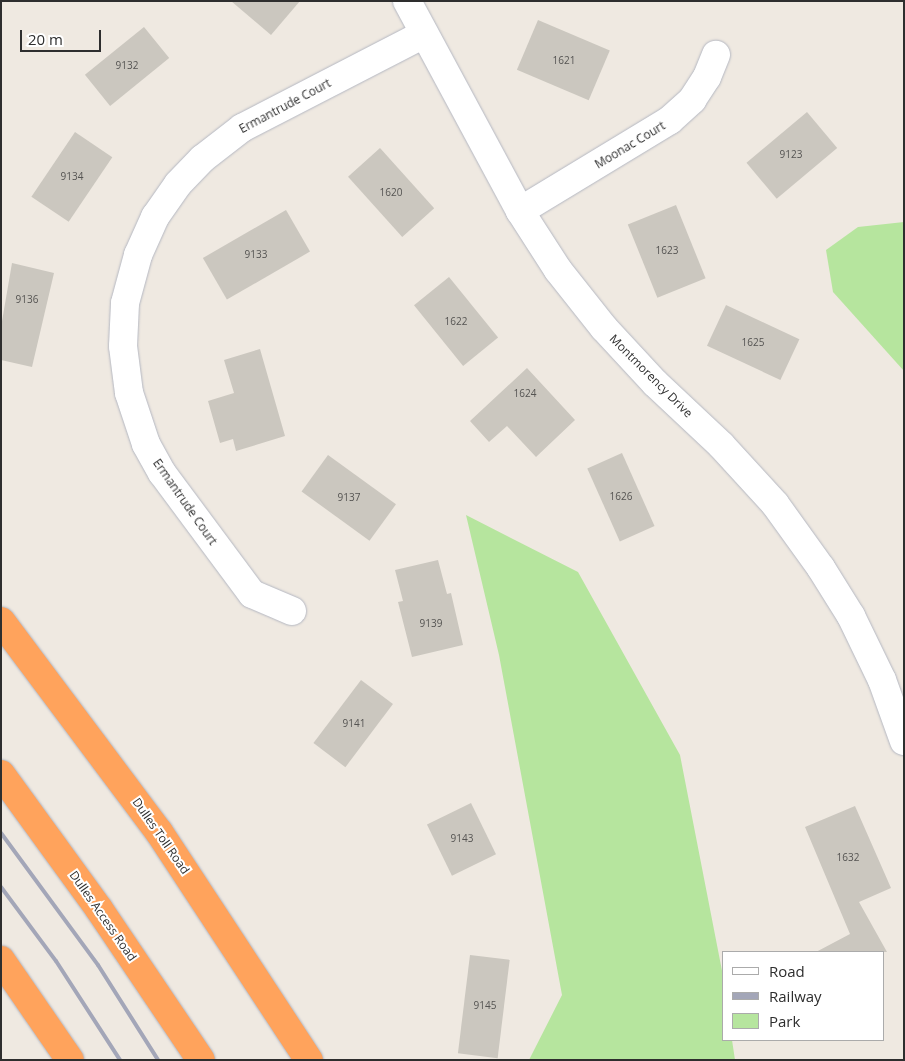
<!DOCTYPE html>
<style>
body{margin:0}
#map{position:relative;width:905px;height:1061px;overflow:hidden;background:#efe9e1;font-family:"Open Sans",sans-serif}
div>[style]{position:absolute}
.green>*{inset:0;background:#b6e59e}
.building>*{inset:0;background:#cbc7bf;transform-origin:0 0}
.roads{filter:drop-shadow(0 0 1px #b4b7c1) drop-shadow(0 0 1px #b4b7c1)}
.minor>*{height:28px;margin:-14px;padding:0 14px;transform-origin:14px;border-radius:14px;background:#fff}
.highway>*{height:28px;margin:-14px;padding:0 14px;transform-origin:14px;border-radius:14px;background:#ffa35c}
.rail>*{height:4px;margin:-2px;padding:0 2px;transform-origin:2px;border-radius:2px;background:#a3a6b8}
span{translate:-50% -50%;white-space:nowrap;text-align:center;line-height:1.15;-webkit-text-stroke:4px #fff;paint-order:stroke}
.number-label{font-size:10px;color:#555452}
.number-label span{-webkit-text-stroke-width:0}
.street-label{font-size:12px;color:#2e2e2e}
.frame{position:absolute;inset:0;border:2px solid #2e2e2e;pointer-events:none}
.legend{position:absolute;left:722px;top:951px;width:162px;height:90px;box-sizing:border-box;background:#fff;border:1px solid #ababab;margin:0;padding:6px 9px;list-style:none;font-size:15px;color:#2e2e2e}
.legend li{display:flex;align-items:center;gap:10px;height:25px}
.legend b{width:25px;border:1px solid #ababab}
.scale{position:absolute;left:20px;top:30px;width:81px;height:22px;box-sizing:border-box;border:2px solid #2e2e2e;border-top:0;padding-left:6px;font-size:15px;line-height:18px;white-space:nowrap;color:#2e2e2e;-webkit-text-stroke:4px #fff;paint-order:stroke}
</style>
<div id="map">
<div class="green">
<i style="clip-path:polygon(904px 222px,904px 371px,833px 292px,826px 250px,858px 227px)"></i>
<i style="clip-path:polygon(466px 515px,578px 572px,680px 755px,724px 981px,724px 1040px,732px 1040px,735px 1060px,529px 1060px,562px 995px,499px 655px)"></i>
</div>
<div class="building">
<i style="clip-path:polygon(231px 1px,300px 1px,271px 35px)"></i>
<i style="left:538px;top:20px;width:78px;height:54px;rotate:23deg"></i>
<i style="left:144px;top:27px;width:40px;height:76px;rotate:51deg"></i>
<i style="left:807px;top:112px;width:47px;height:79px;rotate:50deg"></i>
<i style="left:75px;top:132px;width:45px;height:78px;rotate:34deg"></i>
<i style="left:380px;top:148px;width:81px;height:43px;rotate:48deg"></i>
<i style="left:676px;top:205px;width:79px;height:52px;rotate:68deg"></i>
<i style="left:286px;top:210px;width:48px;height:96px;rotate:60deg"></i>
<i style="clip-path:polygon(12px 263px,54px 273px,32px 367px,1px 360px,1px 327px)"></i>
<i style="left:449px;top:277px;width:78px;height:45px;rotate:51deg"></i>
<i style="left:726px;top:305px;width:81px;height:45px;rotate:25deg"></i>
<i style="clip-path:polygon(260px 349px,285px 436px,236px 451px,233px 439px,220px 443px,208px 401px,234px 393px,224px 360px)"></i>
<i style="clip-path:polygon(527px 368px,575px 420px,536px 457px,507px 426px,489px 442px,470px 421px)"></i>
<i style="left:622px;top:453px;width:80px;height:38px;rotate:66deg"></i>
<i style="left:328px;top:455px;width:84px;height:45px;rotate:36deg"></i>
<i style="clip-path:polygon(438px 560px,447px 594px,451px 593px,463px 645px,412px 657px,398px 602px,403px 601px,395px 570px)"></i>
<i style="left:361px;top:680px;width:40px;height:79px;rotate:37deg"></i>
<i style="left:471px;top:803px;width:57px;height:49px;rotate:64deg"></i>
<i style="clip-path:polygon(855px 806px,891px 888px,859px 902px,887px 952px,816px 952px,850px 934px,805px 827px)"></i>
<i style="left:470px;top:955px;width:40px;height:99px;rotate:7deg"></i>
</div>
<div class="roads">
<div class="minor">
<i style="left:407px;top:1px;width:238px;rotate:61.7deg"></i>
<i style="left:520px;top:211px;width:70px;rotate:57.2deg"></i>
<i style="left:558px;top:270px;width:74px;rotate:51.6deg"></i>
<i style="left:604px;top:328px;width:75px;rotate:47.2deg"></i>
<i style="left:655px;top:383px;width:91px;rotate:43.2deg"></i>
<i style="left:721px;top:445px;width:80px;rotate:47.5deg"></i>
<i style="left:775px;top:504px;width:79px;rotate:54.3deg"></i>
<i style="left:821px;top:568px;width:57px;rotate:58deg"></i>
<i style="left:851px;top:616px;width:71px;rotate:64.2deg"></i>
<i style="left:882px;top:680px;width:65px;rotate:70.2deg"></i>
<i style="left:520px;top:211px;width:175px;rotate:-31.2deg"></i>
<i style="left:670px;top:120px;width:30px;rotate:-42deg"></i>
<i style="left:692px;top:100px;width:27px;rotate:-57deg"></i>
<i style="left:707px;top:77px;width:24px;rotate:-68deg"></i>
<i style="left:292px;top:611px;width:43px;rotate:-157deg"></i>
<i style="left:252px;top:594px;width:151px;rotate:-126.6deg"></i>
<i style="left:162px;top:473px;width:33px;rotate:-119deg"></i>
<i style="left:146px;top:444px;width:54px;rotate:-108.4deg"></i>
<i style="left:129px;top:393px;width:47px;rotate:-97.3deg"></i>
<i style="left:123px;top:346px;width:43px;rotate:-87.3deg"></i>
<i style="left:125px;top:303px;width:50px;rotate:-74.8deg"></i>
<i style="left:138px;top:255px;width:42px;rotate:-65.9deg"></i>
<i style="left:155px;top:217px;width:40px;rotate:-55.1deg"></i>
<i style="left:178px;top:184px;width:35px;rotate:-46deg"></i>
<i style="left:202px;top:159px;width:51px;rotate:-37.8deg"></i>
<i style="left:242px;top:128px;width:205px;rotate:-27.3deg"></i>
</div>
<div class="highway">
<i style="left:1px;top:621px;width:264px;rotate:53.2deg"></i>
<i style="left:159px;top:832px;width:273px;rotate:56.7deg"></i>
<i style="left:1px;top:774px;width:167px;rotate:54deg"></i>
<i style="left:99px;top:909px;width:182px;rotate:56deg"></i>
<i style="left:1px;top:960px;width:121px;rotate:55.4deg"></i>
</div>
</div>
<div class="rail">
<i style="left:1px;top:833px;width:164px;rotate:53.7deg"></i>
<i style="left:98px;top:965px;width:112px;rotate:57.7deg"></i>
<i style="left:1px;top:887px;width:92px;rotate:53.4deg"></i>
<i style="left:56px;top:961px;width:118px;rotate:57.1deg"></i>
</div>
<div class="number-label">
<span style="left:564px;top:61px">1621</span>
<span style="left:127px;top:66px">9132</span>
<span style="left:791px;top:155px">9123</span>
<span style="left:72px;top:177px">9134</span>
<span style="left:391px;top:193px">1620</span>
<span style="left:667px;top:251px">1623</span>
<span style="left:256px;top:255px">9133</span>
<span style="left:27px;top:300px">9136</span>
<span style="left:456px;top:322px">1622</span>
<span style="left:753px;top:343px">1625</span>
<span style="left:525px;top:394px">1624</span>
<span style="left:621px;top:497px">1626</span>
<span style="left:349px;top:498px">9137</span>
<span style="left:431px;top:624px">9139</span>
<span style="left:354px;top:724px">9141</span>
<span style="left:462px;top:839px">9143</span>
<span style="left:848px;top:858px">1632</span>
<span style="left:485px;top:1006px">9145</span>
</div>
<div class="street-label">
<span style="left:285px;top:106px;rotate:-28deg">Ermantrude Court</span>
<span style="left:630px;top:145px;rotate:-31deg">Moonac Court</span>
<span style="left:651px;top:376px;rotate:45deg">Montmorency Drive</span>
<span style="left:185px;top:502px;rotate:55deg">Ermantrude Court</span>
<span style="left:161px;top:836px;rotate:55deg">Dulles Toll Road</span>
<span style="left:103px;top:916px;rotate:55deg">Dulles Access Road</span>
</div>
<div class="frame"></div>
<ul class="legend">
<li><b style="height:6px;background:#fff"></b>Road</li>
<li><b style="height:6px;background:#a3a6b8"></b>Railway</li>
<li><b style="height:14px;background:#b6e59e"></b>Park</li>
</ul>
<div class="scale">20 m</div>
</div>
